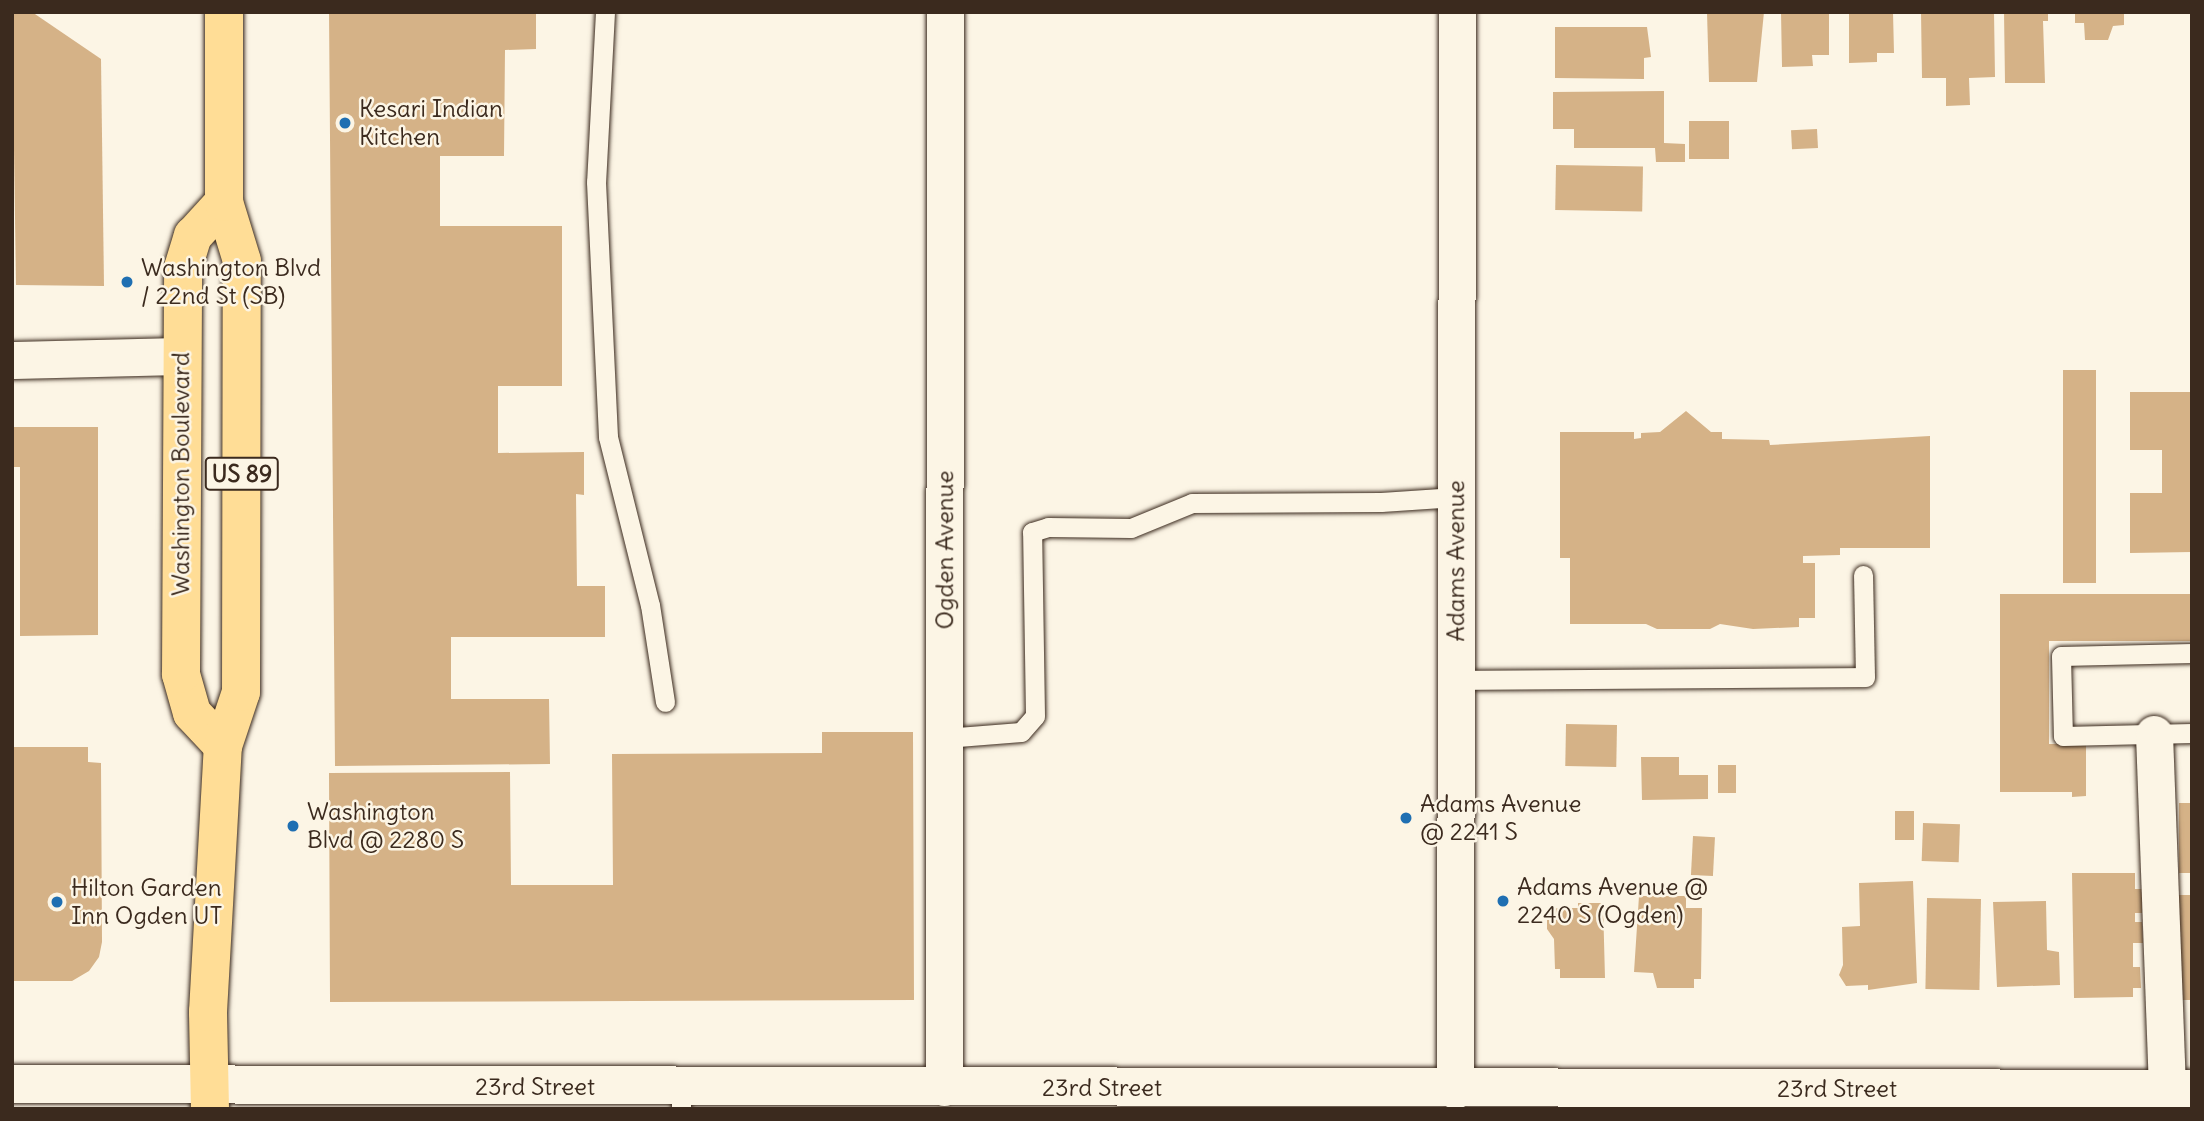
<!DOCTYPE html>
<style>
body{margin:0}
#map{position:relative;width:2204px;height:1121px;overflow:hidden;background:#fcf5e5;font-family:Delius,sans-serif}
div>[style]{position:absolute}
.building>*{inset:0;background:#d5b287;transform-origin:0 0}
.roads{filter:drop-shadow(0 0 2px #3b2a1e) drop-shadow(0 0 2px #3b2a1e)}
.service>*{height:19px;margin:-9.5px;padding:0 9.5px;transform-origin:9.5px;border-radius:9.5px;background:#fcf5e5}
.minor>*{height:37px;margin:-18.5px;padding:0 18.5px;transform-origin:18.5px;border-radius:18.5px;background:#fcf5e5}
.tertiary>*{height:38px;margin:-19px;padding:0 19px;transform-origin:19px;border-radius:19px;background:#fcf5e5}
.primary>*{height:38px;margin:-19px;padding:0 19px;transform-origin:19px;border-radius:19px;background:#ffdd96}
.dots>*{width:19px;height:19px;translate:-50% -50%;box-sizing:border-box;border:4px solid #fcf5e5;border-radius:50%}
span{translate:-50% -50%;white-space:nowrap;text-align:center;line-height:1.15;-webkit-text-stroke:5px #fcf5e5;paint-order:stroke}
.shield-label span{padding:2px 5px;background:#fcf5e5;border:2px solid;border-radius:5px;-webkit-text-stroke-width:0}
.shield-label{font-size:23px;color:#3b2a1e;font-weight:700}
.poi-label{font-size:24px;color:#3b2a1e}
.left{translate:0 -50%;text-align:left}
.street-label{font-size:24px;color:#3b2a1e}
.frame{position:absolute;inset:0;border:14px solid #3b2a1e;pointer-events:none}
</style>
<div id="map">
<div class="building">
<i style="clip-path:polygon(12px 12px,32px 12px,101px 59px,104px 286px,16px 285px)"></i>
<i style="clip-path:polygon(329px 12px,536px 12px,536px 49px,505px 50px,504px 156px,440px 156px,440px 226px,562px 226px,562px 386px,498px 386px,498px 453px,584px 452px,584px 495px,576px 494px,577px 586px,605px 586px,605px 637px,451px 637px,451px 699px,549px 699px,550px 764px,335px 766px)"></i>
<i style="clip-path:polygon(1707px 12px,1764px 12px,1757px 82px,1709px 82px)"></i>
<i style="clip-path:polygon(1781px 12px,1829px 12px,1829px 55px,1812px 55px,1813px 66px,1782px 67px)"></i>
<i style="clip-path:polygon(1849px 12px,1893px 12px,1894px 53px,1877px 53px,1877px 62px,1849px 63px)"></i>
<i style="clip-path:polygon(1921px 12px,1994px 12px,1995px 77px,1969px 78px,1970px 105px,1946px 106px,1946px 78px,1922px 78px)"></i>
<i style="clip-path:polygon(2004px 12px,2048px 12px,2048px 21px,2043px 21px,2045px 83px,2005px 83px)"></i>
<i style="clip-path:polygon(2075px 12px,2124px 12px,2124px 25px,2113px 26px,2108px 40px,2085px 40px,2084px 23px,2075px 23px)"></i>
<i style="clip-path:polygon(1555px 27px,1647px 27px,1651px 57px,1644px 58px,1644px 79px,1555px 78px)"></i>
<i style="clip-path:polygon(1664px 91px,1664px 143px,1685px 144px,1685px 162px,1656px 162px,1655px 148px,1574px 148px,1574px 129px,1553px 129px,1553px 92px)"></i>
<i style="left:1689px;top:121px;width:40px;height:38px"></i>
<i style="left:1817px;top:129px;width:19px;height:26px;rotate:87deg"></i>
<i style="left:1556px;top:165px;width:87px;height:45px;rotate:1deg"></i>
<i style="left:2063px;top:370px;width:33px;height:213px"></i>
<i style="clip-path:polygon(2130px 392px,2192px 392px,2192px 552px,2130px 553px,2130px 493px,2162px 493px,2162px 450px,2130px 450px)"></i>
<i style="clip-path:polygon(1686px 411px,1711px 432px,1722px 432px,1722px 439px,1769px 440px,1770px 445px,1930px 436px,1930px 548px,1840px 548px,1840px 555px,1803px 556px,1803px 563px,1815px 563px,1815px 618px,1799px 618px,1799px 627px,1753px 629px,1720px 624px,1710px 629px,1657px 629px,1646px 624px,1570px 624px,1570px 558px,1560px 558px,1560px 432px,1634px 432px,1634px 439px,1641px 438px,1641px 433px,1660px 432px)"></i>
<i style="clip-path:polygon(12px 427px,98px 427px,98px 635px,20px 636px,20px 467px,12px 467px)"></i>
<i style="clip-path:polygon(2000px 594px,2192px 594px,2192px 641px,2049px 641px,2049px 744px,2086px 744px,2086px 796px,2072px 797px,2072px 792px,2000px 792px)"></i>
<i style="left:1566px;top:724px;width:51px;height:42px;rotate:1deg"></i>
<i style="clip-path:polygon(822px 732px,913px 732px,914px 1000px,330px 1002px,329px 773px,510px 772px,511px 885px,613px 885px,612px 754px,822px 753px)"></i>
<i style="clip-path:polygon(12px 747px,88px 747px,88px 762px,101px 763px,102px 942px,99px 957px,89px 971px,72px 981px,12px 981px)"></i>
<i style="clip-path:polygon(1641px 757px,1679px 757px,1679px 775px,1708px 775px,1708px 799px,1642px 800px)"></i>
<i style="left:1718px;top:765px;width:18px;height:28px"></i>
<i style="left:2179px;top:803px;width:13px;height:70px"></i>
<i style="left:1895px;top:811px;width:19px;height:29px"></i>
<i style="left:1923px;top:823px;width:37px;height:38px;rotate:2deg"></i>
<i style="left:1693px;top:836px;width:22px;height:39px;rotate:3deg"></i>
<i style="clip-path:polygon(2072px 873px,2135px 873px,2135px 889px,2142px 889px,2142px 913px,2135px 913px,2135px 922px,2142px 922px,2143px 943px,2133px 943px,2133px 967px,2140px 967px,2141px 988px,2133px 988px,2133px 997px,2074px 998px)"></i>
<i style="clip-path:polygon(1913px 881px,1917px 983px,1868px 990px,1868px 985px,1846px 986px,1839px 975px,1843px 965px,1842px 927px,1860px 926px,1859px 883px)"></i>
<i style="left:2179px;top:895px;width:13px;height:105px"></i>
<i style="clip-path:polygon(1639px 896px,1686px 896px,1686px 908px,1702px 908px,1701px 979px,1694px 979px,1694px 988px,1657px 988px,1653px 973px,1634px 972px)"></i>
<i style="left:1981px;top:899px;width:91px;height:54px;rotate:91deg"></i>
<i style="clip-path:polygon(2046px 901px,2047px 950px,2059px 952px,2060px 985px,1997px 987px,1993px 902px)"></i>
<i style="clip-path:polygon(1578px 903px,1603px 903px,1605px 978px,1560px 978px,1560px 969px,1555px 969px,1554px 939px,1547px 929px,1547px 917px,1557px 908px,1578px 908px)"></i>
</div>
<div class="roads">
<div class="service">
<i style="left:605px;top:12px;width:170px;rotate:93deg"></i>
<i style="left:596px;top:182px;width:255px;rotate:87.3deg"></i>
<i style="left:608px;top:437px;width:173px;rotate:76deg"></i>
<i style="left:650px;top:605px;width:98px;rotate:81.2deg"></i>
<i style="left:2192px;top:653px;width:131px;rotate:178.7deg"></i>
<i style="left:2061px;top:656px;width:80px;rotate:88.6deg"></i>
<i style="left:2063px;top:736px;width:129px;rotate:-1.3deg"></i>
<i style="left:1455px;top:680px;width:410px;rotate:-0.4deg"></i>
<i style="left:1865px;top:677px;width:102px;rotate:-91.1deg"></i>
<i style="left:945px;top:738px;width:76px;rotate:-4.5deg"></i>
<i style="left:1021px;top:732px;width:21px;rotate:-49deg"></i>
<i style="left:1035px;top:716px;width:184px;rotate:-90.9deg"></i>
<i style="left:1032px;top:532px;width:17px;rotate:-17deg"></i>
<i style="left:1048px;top:527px;width:83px;rotate:0.7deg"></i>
<i style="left:1131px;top:528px;width:66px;rotate:-22.3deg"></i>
<i style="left:1192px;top:503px;width:189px;rotate:-0.3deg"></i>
<i style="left:1381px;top:502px;width:75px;rotate:-3.8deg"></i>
<i style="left:681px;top:1087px;width:22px;rotate:90deg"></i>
</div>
<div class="minor">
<i style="left:12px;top:360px;width:169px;rotate:-1.4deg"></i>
<i style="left:2154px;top:734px;width:355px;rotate:87.9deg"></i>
<i style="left:944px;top:1087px;width:1075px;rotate:-89.95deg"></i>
<i style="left:1455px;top:1090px;width:1078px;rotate:-89.89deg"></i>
</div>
<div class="tertiary">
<i style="left:12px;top:1084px;width:2180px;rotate:0.13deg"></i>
</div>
<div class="primary">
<i style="left:223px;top:746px;width:45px;rotate:-133.2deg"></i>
<i style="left:192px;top:713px;width:41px;rotate:-105.8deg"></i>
<i style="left:181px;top:674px;width:406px;rotate:-89.7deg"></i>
<i style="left:183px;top:268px;width:34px;rotate:-73deg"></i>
<i style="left:193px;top:236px;width:46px;rotate:-47.6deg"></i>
<i style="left:210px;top:1109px;width:97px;rotate:-91.2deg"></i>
<i style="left:208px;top:1012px;width:266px;rotate:-86.8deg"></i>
<i style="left:223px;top:746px;width:57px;rotate:-71.6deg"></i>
<i style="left:241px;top:692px;width:431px;rotate:-89.9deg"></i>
<i style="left:242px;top:261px;width:62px;rotate:-107deg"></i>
<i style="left:224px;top:202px;width:190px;rotate:-90deg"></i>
</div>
</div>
<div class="dots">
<i style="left:345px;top:123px;background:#1f6fb2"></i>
<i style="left:127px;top:282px;background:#1f6fb2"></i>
<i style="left:1406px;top:818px;background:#1f6fb2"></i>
<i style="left:293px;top:826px;background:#1f6fb2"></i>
<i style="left:1503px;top:901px;background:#1f6fb2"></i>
<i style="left:57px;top:902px;background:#1f6fb2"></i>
</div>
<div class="shield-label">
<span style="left:242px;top:474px">US 89</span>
</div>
<div class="poi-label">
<span class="left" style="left:359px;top:123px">Kesari Indian<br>Kitchen</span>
<span class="left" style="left:141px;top:282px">Washington Blvd<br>/ 22nd St (SB)</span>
<span class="left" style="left:1420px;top:818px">Adams Avenue<br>@ 2241 S</span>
<span class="left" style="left:307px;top:826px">Washington<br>Blvd @ 2280 S</span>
<span class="left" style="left:1517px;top:901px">Adams Avenue @<br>2240 S (Ogden)</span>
<span class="left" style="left:71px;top:902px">Hilton Garden<br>Inn Ogden UT</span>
</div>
<div class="street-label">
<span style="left:181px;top:474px;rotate:-90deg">Washington Boulevard</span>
<span style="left:945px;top:550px;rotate:-90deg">Ogden Avenue</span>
<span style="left:1456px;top:561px;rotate:-90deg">Adams Avenue</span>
<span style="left:535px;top:1087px">23rd Street</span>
<span style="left:1102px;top:1088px">23rd Street</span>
<span style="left:1837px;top:1089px">23rd Street</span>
</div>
<div class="frame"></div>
</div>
